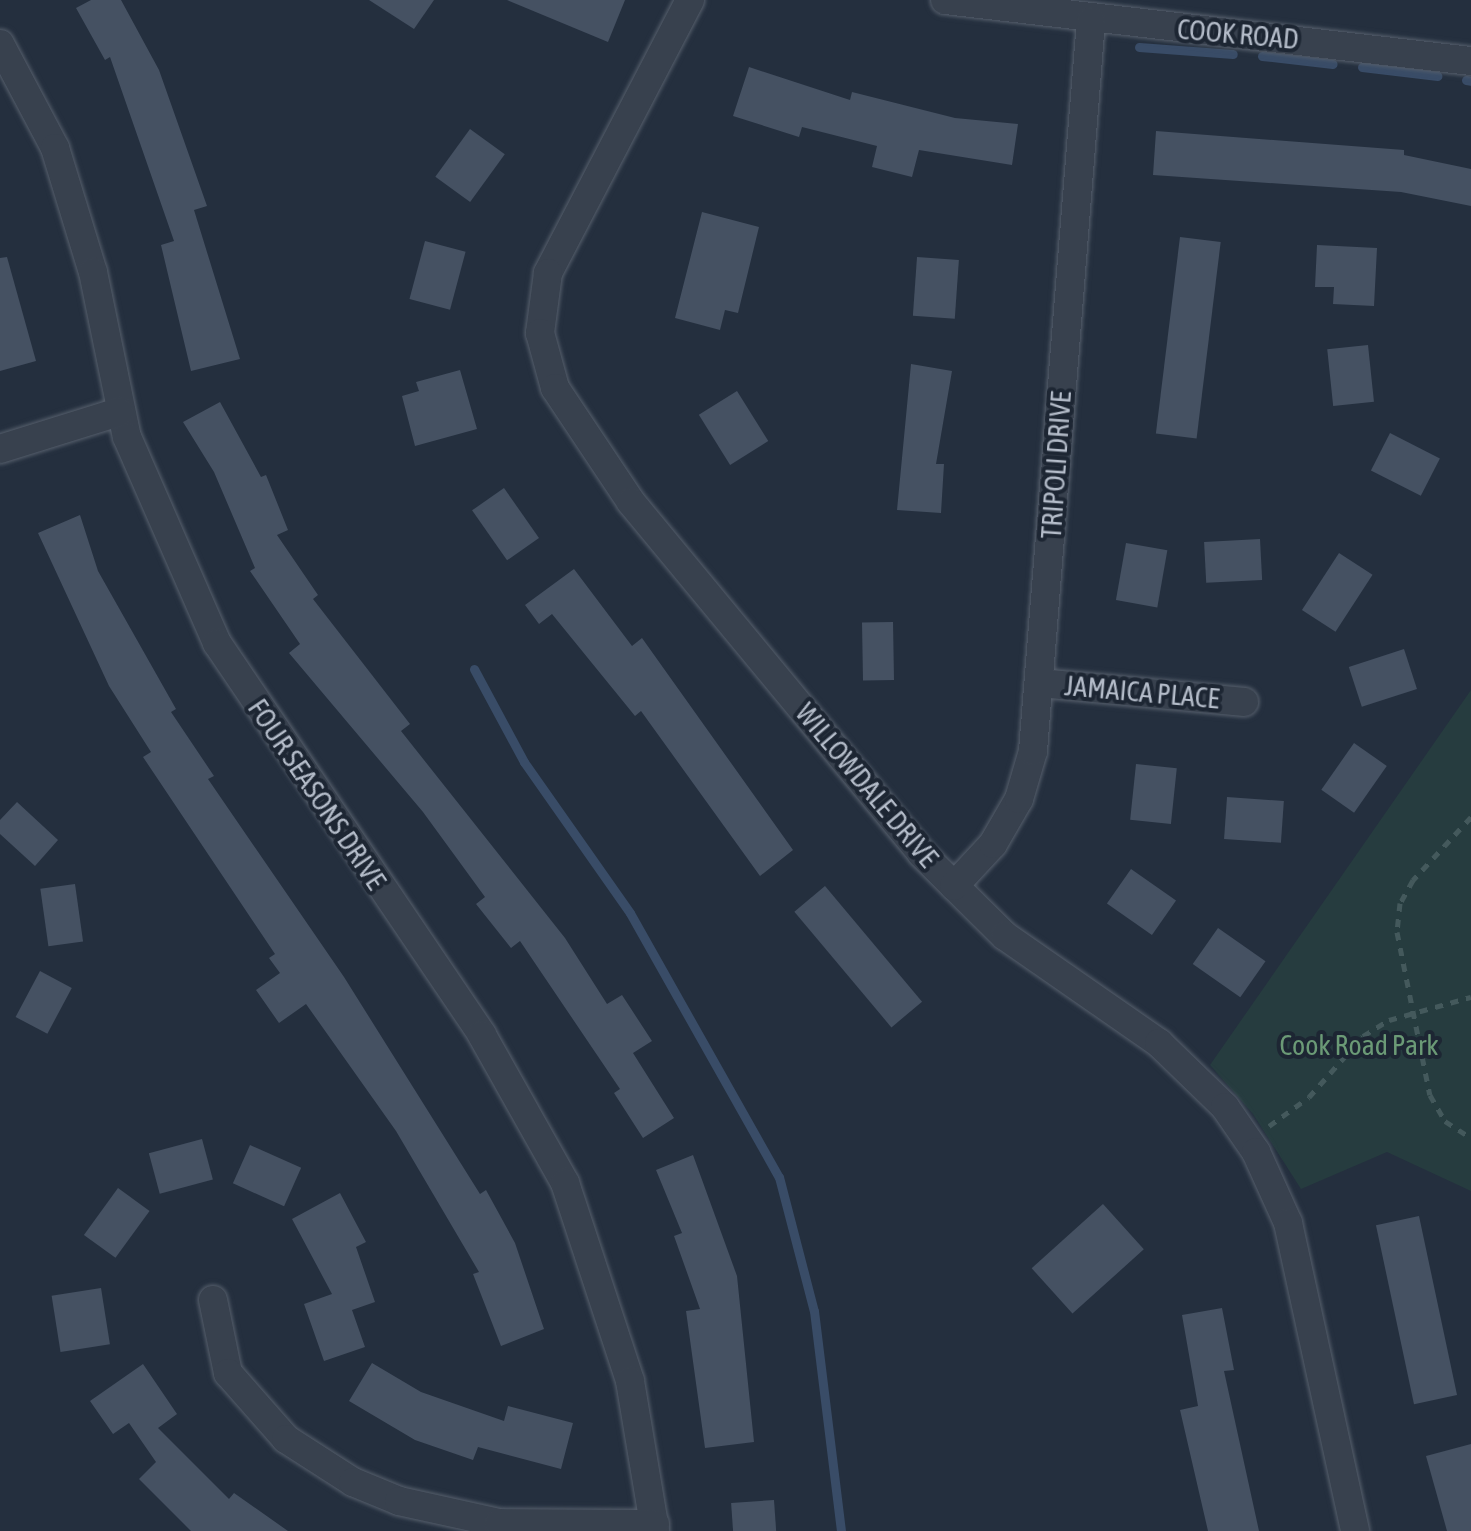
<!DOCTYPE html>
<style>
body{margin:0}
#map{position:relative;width:1471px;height:1531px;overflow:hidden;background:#242f3e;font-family:"Asap Condensed",sans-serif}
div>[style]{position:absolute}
.green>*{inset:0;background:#263c3f}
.stream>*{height:9px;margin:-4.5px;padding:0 4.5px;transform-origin:4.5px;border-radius:4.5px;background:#394c67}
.building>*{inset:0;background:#455162;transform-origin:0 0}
.path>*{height:5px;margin-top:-2.5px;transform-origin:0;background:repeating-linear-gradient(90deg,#44595c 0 8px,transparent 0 16px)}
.roads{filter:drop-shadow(0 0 2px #565f6c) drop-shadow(0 0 2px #565f6c)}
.street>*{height:28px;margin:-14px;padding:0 14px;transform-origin:14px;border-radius:14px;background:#38414e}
span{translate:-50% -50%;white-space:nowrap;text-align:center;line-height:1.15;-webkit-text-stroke:8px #1d2633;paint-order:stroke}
.street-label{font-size:28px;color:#b4bcc9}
.park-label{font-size:28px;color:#6b9a76}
</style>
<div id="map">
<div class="green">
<i style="clip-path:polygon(1471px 690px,1471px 1191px,1387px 1152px,1301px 1189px,1253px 1114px,1210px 1065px)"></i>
</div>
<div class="stream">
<i style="left:1139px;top:47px;width:94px;rotate:4.3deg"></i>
<i style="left:1262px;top:56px;width:71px;rotate:6.4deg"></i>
<i style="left:1362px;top:67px;width:76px;rotate:6.8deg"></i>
<i style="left:1466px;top:80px;width:5px;rotate:11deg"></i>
<i style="left:474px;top:669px;width:106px;rotate:61.7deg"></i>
<i style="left:524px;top:762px;width:184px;rotate:54.9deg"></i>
<i style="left:630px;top:913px;width:303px;rotate:60.6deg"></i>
<i style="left:779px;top:1177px;width:138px;rotate:75.4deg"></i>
<i style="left:814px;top:1311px;width:222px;rotate:83deg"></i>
</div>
<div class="building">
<i style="clip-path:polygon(91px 0,121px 0,159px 70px,207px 206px,194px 210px,240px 359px,191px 371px,161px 245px,174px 241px,110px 57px,105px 60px,76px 8px)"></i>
<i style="clip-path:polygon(369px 0,434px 0,414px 29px)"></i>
<i style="clip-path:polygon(507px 0,625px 0,608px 42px)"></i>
<i style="clip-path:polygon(749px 67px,850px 100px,852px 92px,955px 118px,1018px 124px,1012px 165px,919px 150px,912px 177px,872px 167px,877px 146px,802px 127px,799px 137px,733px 116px)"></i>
<i style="left:470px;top:129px;width:43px;height:59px;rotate:36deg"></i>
<i style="clip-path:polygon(1156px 131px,1404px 150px,1404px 155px,1471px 169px,1471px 206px,1401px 192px,1153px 175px)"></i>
<i style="clip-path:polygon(702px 212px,759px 227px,738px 313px,725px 310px,720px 330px,675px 318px)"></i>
<i style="left:1180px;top:237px;width:41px;height:198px;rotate:7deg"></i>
<i style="left:425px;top:241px;width:42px;height:60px;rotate:15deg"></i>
<i style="clip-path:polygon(1317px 245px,1377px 248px,1374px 306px,1333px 304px,1334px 287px,1315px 287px)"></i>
<i style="clip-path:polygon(7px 257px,36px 361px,0 371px,0 258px)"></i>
<i style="left:917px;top:257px;width:42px;height:59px;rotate:4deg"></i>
<i style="left:1368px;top:345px;width:57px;height:41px;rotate:84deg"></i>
<i style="clip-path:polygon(911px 364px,952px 371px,936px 464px,944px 464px,941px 513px,897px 510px)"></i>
<i style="clip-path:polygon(460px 370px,477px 429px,415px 446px,402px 396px,419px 391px,416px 382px)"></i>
<i style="left:737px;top:391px;width:59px;height:45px;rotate:58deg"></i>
<i style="clip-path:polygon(220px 402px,261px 477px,266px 475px,288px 530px,277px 535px,318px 595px,313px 599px,410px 724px,401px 731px,565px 938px,607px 1004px,622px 995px,652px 1041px,633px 1053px,674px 1118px,643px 1138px,614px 1093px,620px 1089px,520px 941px,511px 948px,476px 904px,485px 897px,423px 812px,289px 653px,300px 644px,250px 571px,255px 568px,214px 472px,183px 422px)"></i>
<i style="left:1390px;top:433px;width:56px;height:42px;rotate:27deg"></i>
<i style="left:504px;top:488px;width:61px;height:39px;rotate:55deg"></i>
<i style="clip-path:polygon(80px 515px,98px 571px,176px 709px,171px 712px,214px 776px,208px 779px,344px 977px,480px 1194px,486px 1190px,515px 1243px,544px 1329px,501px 1346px,473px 1274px,479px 1272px,396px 1131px,306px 1004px,279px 1023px,256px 990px,280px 973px,269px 958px,275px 954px,143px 757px,151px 752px,109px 686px,38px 533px)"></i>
<i style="left:1260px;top:539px;width:41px;height:56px;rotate:87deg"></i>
<i style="left:1126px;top:543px;width:42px;height:58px;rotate:10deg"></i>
<i style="left:1339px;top:553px;width:40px;height:68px;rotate:33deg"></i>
<i style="clip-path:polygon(574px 569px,632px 646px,642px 638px,793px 850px,760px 876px,641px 711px,635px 716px,552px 614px,539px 624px,525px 605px)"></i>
<i style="left:893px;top:622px;width:58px;height:31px;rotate:89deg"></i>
<i style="left:1404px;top:649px;width:42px;height:58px;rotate:72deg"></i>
<i style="left:1354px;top:743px;width:40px;height:57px;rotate:35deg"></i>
<i style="left:1136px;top:764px;width:41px;height:56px;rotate:6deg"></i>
<i style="left:1227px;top:797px;width:57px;height:42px;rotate:4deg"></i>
<i style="clip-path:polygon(17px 802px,58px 840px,35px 866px,0 834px,0 820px)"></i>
<i style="left:1131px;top:869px;width:55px;height:42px;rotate:35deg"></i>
<i style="left:75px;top:884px;width:58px;height:35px;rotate:82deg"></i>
<i style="left:825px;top:886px;width:151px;height:40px;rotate:50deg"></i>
<i style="left:1218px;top:928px;width:58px;height:44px;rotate:35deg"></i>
<i style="left:40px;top:971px;width:36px;height:52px;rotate:28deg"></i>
<i style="left:202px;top:1139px;width:42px;height:55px;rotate:75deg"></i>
<i style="left:250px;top:1145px;width:56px;height:42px;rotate:24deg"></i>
<i style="clip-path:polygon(693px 1155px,737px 1276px,754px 1442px,705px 1448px,686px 1311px,700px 1309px,674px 1236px,682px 1233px,656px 1170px)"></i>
<i style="left:118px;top:1188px;width:39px;height:58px;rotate:36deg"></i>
<i style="clip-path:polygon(340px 1193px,366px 1242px,356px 1247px,375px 1302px,352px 1310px,365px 1347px,324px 1361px,304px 1304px,332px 1294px,292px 1219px)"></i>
<i style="left:1103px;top:1204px;width:61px;height:96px;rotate:48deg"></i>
<i style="left:1419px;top:1216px;width:183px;height:44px;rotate:78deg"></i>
<i style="left:101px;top:1288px;width:57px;height:50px;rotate:81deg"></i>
<i style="clip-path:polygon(1222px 1308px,1234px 1370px,1224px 1371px,1259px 1531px,1208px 1531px,1180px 1410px,1198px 1406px,1182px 1315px)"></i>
<i style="clip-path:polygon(372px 1363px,421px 1392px,504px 1421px,508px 1406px,573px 1423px,561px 1469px,478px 1447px,473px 1460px,415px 1440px,349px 1401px)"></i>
<i style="clip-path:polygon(143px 1364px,177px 1414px,158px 1428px,229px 1499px,234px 1493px,288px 1531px,191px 1531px,139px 1479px,156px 1462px,129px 1423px,113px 1434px,90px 1401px)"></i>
<i style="clip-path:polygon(1471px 1444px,1471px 1531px,1447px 1531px,1426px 1456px)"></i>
<i style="left:774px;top:1500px;width:31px;height:43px;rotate:86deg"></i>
</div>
<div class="path">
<i style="left:1471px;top:817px;width:86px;rotate:132.6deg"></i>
<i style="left:1413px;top:880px;width:26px;rotate:119deg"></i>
<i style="left:1400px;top:903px;width:29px;rotate:96deg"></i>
<i style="left:1397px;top:932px;width:166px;rotate:78.6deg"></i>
<i style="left:1430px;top:1095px;width:30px;rotate:60deg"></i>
<i style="left:1445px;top:1121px;width:31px;rotate:33deg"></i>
<i style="left:1269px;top:1126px;width:49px;rotate:-35.9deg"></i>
<i style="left:1309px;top:1097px;width:81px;rotate:-48.5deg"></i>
<i style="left:1363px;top:1036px;width:31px;rotate:-32deg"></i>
<i style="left:1389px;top:1020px;width:85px;rotate:-15.7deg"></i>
</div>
<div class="roads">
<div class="street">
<i style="left:690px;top:0;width:308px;rotate:117.5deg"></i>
<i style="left:548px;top:273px;width:61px;rotate:97.6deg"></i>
<i style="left:540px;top:333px;width:57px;rotate:74.7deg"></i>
<i style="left:555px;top:388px;width:137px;rotate:56.3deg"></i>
<i style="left:631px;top:502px;width:455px;rotate:50.4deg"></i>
<i style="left:921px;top:853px;width:118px;rotate:44.7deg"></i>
<i style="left:1005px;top:936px;width:188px;rotate:34.8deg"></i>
<i style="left:1159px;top:1043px;width:92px;rotate:44.1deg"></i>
<i style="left:1225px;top:1107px;width:55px;rotate:55.4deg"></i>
<i style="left:1256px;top:1152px;width:78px;rotate:65.7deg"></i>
<i style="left:1288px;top:1223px;width:315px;rotate:77.7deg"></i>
<i style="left:945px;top:0;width:530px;rotate:6.62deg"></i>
<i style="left:0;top:44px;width:118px;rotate:62.1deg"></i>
<i style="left:55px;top:148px;width:130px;rotate:73deg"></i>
<i style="left:93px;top:272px;width:168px;rotate:78.4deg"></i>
<i style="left:127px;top:437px;width:225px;rotate:66.4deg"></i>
<i style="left:217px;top:643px;width:473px;rotate:55.9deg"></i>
<i style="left:482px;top:1035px;width:170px;rotate:60.7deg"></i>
<i style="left:565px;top:1183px;width:208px;rotate:71.8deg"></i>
<i style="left:630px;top:1381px;width:152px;rotate:80.5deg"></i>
<i style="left:0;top:449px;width:125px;rotate:-17.3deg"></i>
<i style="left:1040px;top:683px;width:205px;rotate:5.3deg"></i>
<i style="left:954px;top:886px;width:57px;rotate:-47.1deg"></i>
<i style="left:993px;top:844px;width:52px;rotate:-60deg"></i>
<i style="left:1019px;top:799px;width:50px;rotate:-73.7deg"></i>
<i style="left:1033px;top:751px;width:732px;rotate:-85.46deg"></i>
<i style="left:213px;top:1300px;width:75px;rotate:78.4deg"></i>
<i style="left:228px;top:1373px;width:88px;rotate:48.7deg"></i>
<i style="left:286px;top:1439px;width:80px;rotate:32.7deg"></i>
<i style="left:353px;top:1482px;width:50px;rotate:22.4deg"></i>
<i style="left:399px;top:1501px;width:102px;rotate:12.4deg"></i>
<i style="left:499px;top:1523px;width:156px;rotate:0.4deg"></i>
</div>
</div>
<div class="street-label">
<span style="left:1238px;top:34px;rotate:5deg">COOK ROAD</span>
<span style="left:1056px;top:465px;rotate:-86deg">TRIPOLI DRIVE</span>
<span style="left:1142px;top:692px;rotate:5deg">JAMAICA PLACE</span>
<span style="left:867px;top:785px;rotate:50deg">WILLOWDALE DRIVE</span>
<span style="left:317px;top:794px;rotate:56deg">FOUR SEASONS DRIVE</span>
</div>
<div class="park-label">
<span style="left:1359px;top:1045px">Cook Road Park</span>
</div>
</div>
